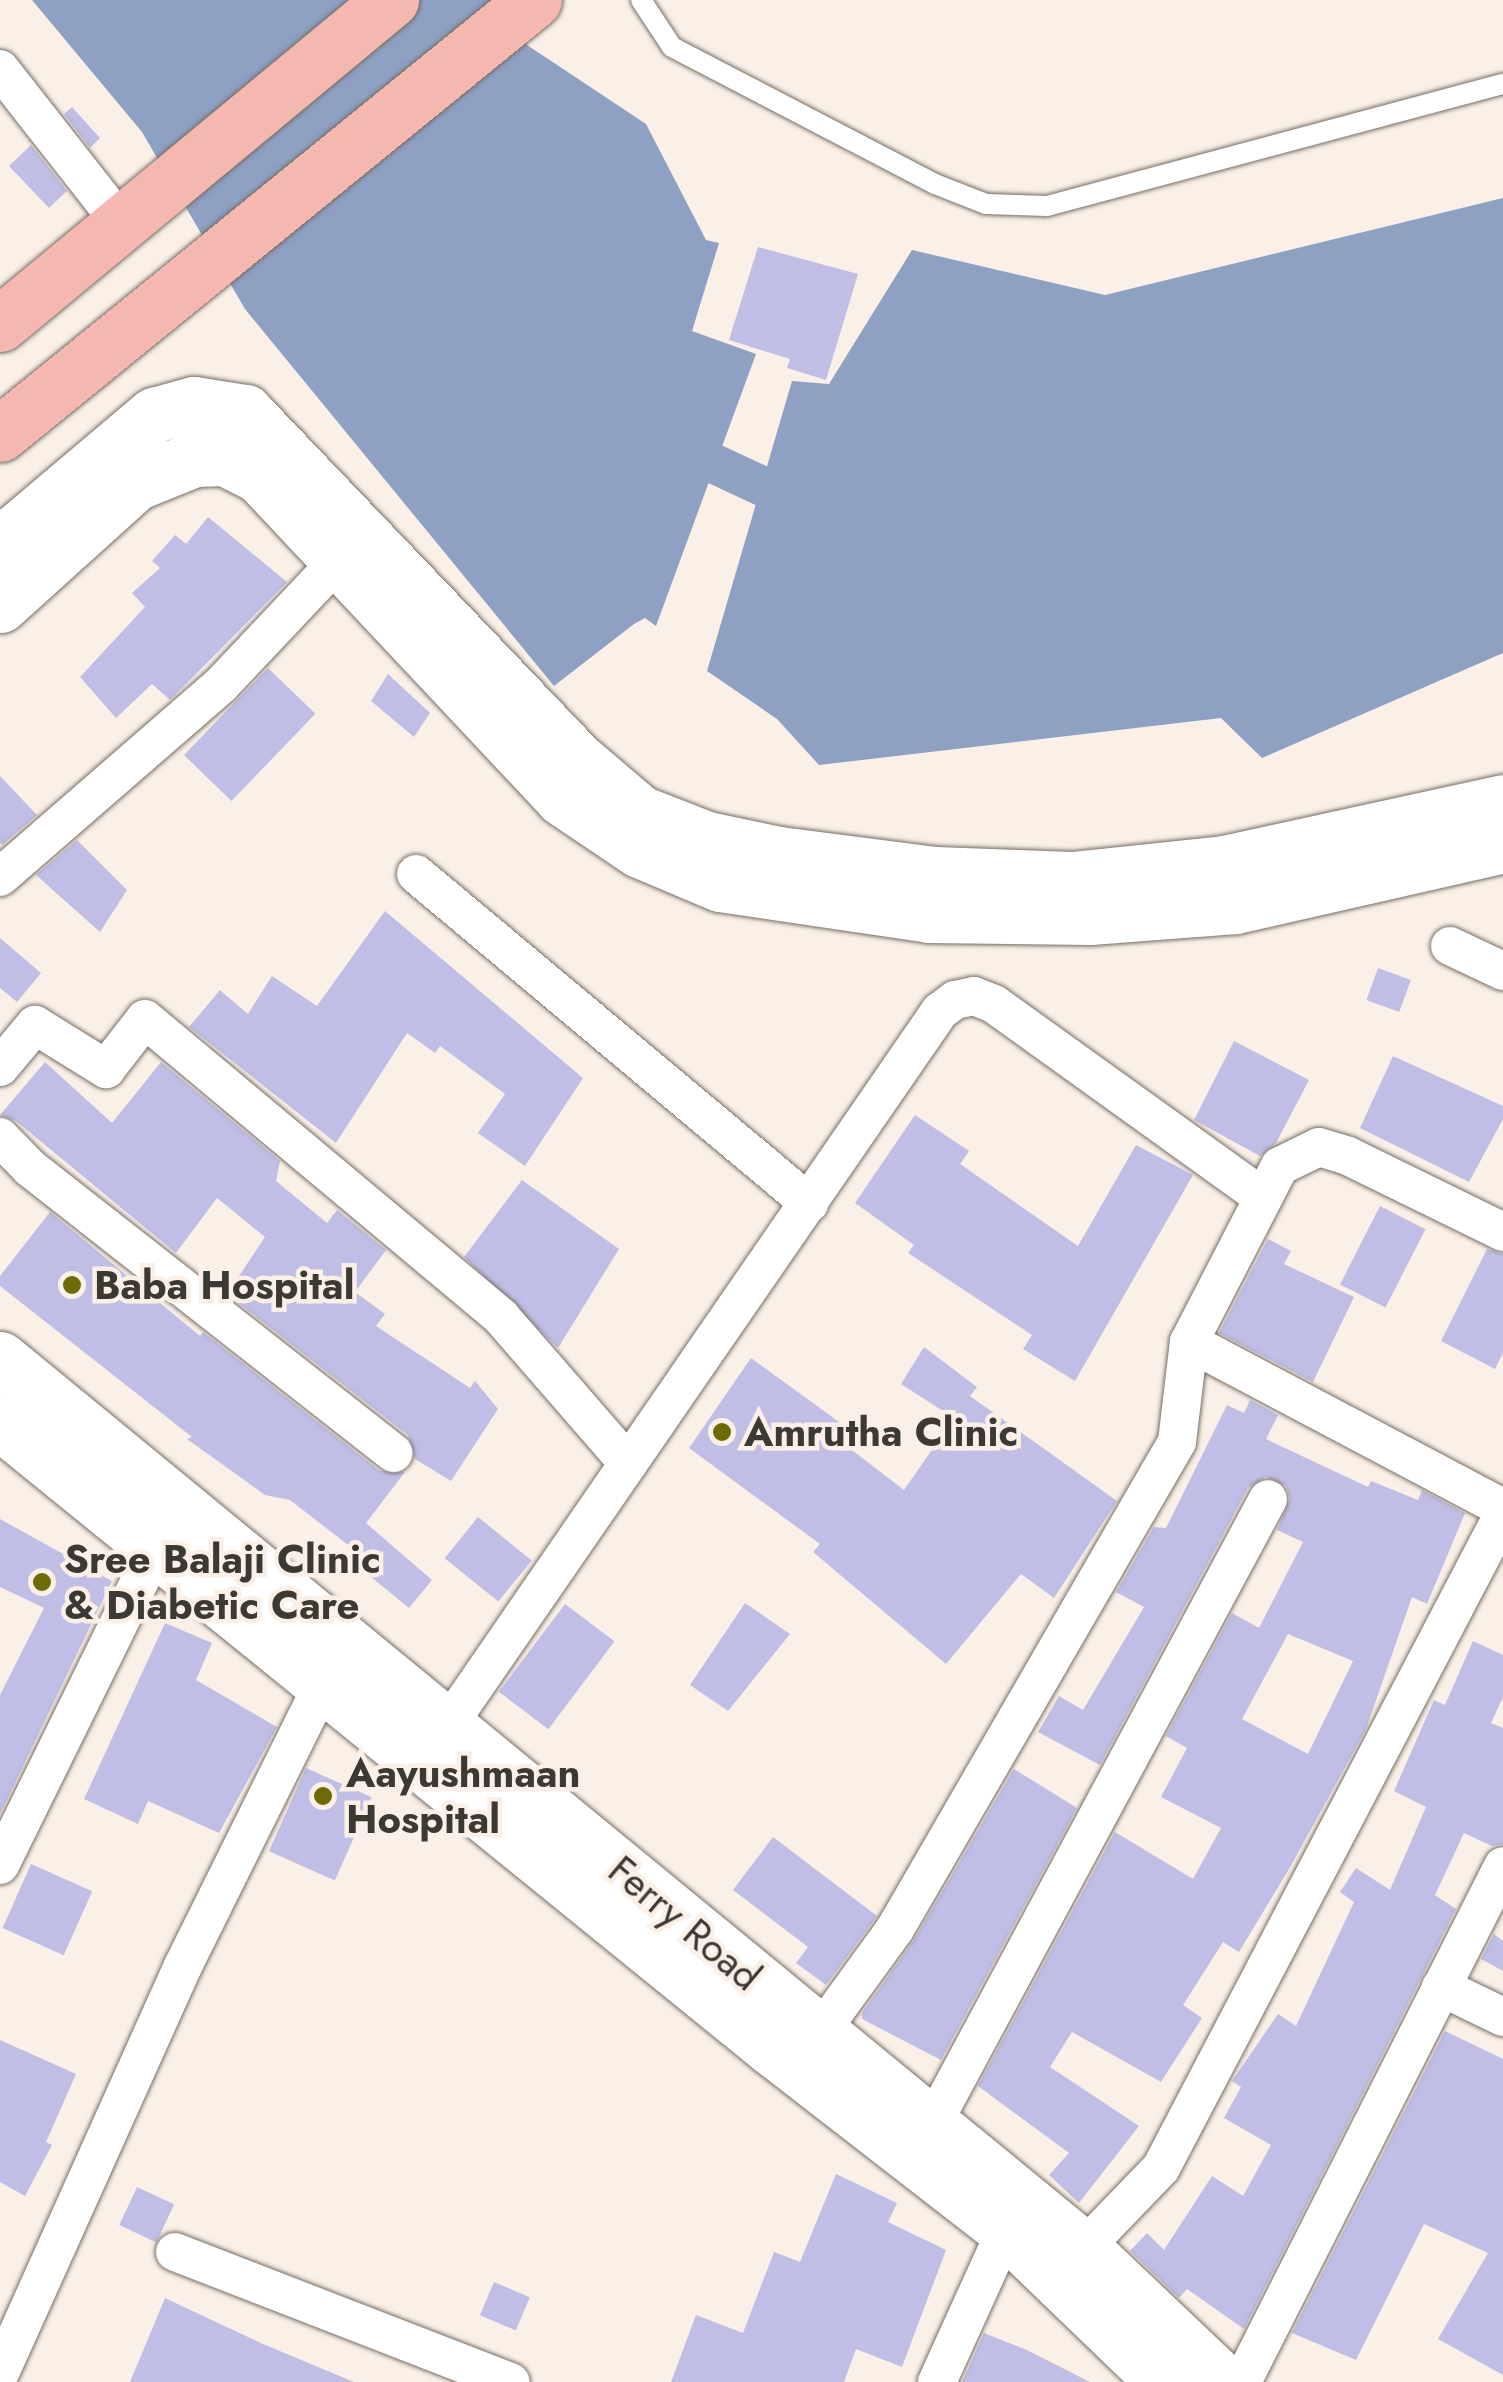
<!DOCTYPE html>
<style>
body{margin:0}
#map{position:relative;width:1503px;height:2382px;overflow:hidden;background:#faf0e7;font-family:Jost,sans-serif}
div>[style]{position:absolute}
.water>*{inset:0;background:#8ea1c3}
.canal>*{height:40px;margin:-20px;padding:0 20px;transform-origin:20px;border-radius:20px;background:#8ea1c3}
.building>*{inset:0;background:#c0bee5;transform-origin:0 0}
.roads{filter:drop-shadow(0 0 2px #766d65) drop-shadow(0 0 2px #766d65)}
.lane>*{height:20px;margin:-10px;padding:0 10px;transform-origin:10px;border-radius:10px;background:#fff}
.street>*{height:38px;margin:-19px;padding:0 19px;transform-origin:19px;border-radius:19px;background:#fff}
.secondary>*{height:55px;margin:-27.5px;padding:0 27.5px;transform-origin:27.5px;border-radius:27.5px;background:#fff}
.highway>*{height:55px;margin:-27.5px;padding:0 27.5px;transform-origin:27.5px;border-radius:27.5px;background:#f4b8b1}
.dots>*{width:28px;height:28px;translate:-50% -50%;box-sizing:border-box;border:5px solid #faf0e7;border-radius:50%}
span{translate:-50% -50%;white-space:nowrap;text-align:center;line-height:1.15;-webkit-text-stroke:9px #faf0e7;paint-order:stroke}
.poi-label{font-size:40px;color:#3c3935;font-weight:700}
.left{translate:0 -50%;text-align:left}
.street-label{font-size:40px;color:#3c3935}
</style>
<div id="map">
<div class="water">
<i style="clip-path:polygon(32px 0,492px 0,527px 45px,646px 124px,706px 240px,719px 243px,692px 331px,756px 354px,656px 626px,645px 618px,634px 624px,554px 686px,245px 309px,142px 132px)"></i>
<i style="clip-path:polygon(1503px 198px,1503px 653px,1262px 758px,1221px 718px,819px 765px,777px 719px,707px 671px,792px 381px,829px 384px,912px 250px,1105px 295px)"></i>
</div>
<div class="canal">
<i style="left:671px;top:436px;width:22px;rotate:43deg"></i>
<i style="left:687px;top:451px;width:89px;rotate:25.1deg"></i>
<i style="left:768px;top:489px;width:45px;rotate:14deg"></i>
</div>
<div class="building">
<i style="clip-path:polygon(72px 107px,100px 138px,90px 148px,64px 114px)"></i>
<i style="clip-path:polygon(31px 145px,67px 191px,49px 208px,9px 166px)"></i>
<i style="clip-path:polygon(758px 247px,858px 274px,826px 380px,787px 368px,790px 359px,729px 340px)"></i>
<i style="clip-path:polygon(208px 517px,287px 582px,170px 700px,152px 684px,116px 718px,80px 677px,145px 607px,132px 593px,160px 568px,152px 561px,175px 535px,186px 544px)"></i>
<i style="left:268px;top:668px;width:66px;height:121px;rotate:44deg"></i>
<i style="clip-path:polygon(388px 674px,430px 713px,414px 737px,371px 701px)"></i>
<i style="clip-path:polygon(0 776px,37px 815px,2px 845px,0 843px)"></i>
<i style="clip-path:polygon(77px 840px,127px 890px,100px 932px,36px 875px)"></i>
<i style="clip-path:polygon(385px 911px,583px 1078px,525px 1166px,478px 1133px,505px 1094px,440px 1046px,435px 1053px,407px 1033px,336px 1143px,189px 1027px,220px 990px,248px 1014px,272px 976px,317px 1006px)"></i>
<i style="clip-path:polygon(0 938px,41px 973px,17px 1002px,0 988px)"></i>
<i style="left:1378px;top:968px;width:35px;height:34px;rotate:20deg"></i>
<i style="clip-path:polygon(1234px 1041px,1309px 1080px,1276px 1143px,1260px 1156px,1194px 1120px)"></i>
<i style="clip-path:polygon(1393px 1056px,1503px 1106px,1503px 1119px,1469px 1182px,1360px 1128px)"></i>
<i style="clip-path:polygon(45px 1062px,112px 1123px,161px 1062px,280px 1161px,276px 1181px,327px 1223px,337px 1210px,386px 1250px,355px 1292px,385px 1314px,376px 1326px,470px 1388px,475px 1381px,498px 1409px,451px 1481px,415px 1459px,408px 1435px,227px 1294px,265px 1237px,217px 1198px,176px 1253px,16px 1121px,0 1115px)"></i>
<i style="clip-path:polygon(915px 1115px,969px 1151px,960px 1164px,1078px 1246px,1136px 1145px,1193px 1175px,1075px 1381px,1023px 1349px,1032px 1335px,908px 1253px,914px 1245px,855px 1203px)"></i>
<i style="clip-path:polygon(522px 1180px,619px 1249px,558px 1348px,464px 1257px)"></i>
<i style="left:1380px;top:1206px;width:51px;height:88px;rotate:27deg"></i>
<i style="clip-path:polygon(50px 1212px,200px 1336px,203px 1332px,380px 1471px,405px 1472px,366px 1523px,432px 1580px,409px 1608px,354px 1563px,361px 1555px,290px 1500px,265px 1495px,187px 1439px,192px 1437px,0 1286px,0 1276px)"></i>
<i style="clip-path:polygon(1268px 1239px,1291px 1251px,1284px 1264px,1354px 1297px,1313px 1382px,1219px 1333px)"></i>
<i style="clip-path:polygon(1487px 1249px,1503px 1254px,1503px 1353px,1495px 1369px,1441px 1341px)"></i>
<i style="clip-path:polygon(924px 1347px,977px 1387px,970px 1396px,1117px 1501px,1054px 1598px,1021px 1574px,946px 1664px,813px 1552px,820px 1544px,689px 1448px,751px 1358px,857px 1435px,848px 1447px,904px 1490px,954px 1418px,901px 1384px)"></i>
<i style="clip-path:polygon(evenodd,1250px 1400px,1278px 1415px,1266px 1439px,1368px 1487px,1371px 1481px,1418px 1500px,1422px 1490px,1465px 1513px,1427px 1604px,1412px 1597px,1366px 1729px,1289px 1869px,1239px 1952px,1223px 1942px,1183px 2005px,1202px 2018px,1161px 2082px,1072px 2032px,1050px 2067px,1139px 2126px,1079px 2203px,1049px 2175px,1069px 2153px,978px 2086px,1115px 1832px,1193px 1879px,1221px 1828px,1161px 1797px,1187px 1748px,1166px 1736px,1232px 1613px,1259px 1628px,1303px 1542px,1277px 1530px,1290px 1499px,1286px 1486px,1266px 1477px,1248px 1488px,1100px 1765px,1038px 1732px,1059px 1696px,1083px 1710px,1144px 1607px,1116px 1592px,1154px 1527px,1166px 1528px,1227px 1405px,1244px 1413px,1250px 1400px,1288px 1634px,1353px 1661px,1308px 1754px,1242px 1719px,1288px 1634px)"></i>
<i style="left:478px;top:1517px;width:69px;height:53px;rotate:39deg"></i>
<i style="clip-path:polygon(0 1519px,112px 1581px,0 1814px,0 1695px,44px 1608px,0 1587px)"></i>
<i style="clip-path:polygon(745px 1603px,790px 1634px,728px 1711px,690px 1685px)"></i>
<i style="left:565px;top:1604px;width:62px;height:110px;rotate:37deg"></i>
<i style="clip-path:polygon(165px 1623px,212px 1643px,196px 1680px,277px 1727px,219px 1833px,148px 1801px,138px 1824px,84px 1799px)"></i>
<i style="clip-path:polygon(1473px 1641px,1503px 1655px,1503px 1697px,1491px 1723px,1503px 1728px,1503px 1844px,1492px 1846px,1464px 1833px,1435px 1895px,1456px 1909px,1244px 2329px,1187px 2289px,1179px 2298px,1130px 2251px,1147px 2233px,1164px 2250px,1212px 2176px,1243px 2196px,1271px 2145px,1224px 2118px,1241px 2087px,1232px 2081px,1278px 2014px,1296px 2026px,1354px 1902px,1340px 1892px,1356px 1868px,1390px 1890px,1426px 1807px,1394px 1791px,1434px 1700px,1445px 1705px)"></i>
<i style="left:306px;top:1768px;width:72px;height:91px;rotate:24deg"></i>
<i style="clip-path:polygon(1014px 1769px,1077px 1808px,941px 2060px,862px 2019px,862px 2013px,914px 1940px)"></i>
<i style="clip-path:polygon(773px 1837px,877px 1916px,826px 1985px,796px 1963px,808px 1947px,733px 1890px)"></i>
<i style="left:31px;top:1864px;width:67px;height:70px;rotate:24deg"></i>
<i style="clip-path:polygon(1494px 1934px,1503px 1941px,1503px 1971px,1481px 1959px)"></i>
<i style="clip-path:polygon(1445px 2031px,1503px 2059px,1503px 2375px,1438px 2339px,1488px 2253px,1424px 2224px,1356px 2360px,1292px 2333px)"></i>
<i style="clip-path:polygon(0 2040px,76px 2074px,46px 2142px,52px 2145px,25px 2196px,0 2182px)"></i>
<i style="clip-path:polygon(836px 2174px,897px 2203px,888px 2222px,946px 2250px,902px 2367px,856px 2349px,844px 2382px,671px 2382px,696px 2315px,743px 2333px,774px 2252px,800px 2262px)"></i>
<i style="left:137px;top:2187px;width:41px;height:42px;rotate:25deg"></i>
<i style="left:494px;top:2282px;width:39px;height:36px;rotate:23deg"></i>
<i style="clip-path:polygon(165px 2298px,263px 2344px,354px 2382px,130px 2382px)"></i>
<i style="clip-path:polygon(984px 2333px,1027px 2350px,1090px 2382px,962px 2382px)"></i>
</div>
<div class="roads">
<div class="lane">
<i style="left:641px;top:0;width:56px;rotate:56.6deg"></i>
<i style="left:672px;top:47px;width:297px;rotate:27.5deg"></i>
<i style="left:935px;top:184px;width:55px;rotate:21.4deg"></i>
<i style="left:986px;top:204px;width:61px;rotate:1.9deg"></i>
<i style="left:1047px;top:206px;width:472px;rotate:-15deg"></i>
</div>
<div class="street">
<i style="left:0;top:69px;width:194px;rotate:51.9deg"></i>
<i style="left:416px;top:874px;width:513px;rotate:39.93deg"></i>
<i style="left:0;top:877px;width:293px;rotate:-41deg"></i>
<i style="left:221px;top:685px;width:168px;rotate:-46.7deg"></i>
<i style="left:1450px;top:946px;width:59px;rotate:25.3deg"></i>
<i style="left:0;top:1067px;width:55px;rotate:-50.2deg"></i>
<i style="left:35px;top:1025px;width:84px;rotate:31.8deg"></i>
<i style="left:106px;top:1069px;width:63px;rotate:-52deg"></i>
<i style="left:145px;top:1019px;width:464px;rotate:39.9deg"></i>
<i style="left:501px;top:1317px;width:194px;rotate:49deg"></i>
<i style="left:0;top:1137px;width:43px;rotate:45.9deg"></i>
<i style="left:30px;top:1168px;width:462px;rotate:38.1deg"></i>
<i style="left:1189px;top:1342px;width:355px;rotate:27.9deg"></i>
<i style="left:448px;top:1725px;width:867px;rotate:-55.43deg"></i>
<i style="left:940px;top:1011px;width:19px;rotate:-36deg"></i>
<i style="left:955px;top:1000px;width:19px;rotate:-12deg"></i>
<i style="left:974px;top:996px;width:22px;rotate:22deg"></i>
<i style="left:994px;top:1004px;width:329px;rotate:35.7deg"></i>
<i style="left:0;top:1865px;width:356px;rotate:-63.8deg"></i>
<i style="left:1441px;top:1987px;width:69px;rotate:25.8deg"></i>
<i style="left:818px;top:2035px;width:131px;rotate:-54deg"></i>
<i style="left:895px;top:1929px;width:563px;rotate:-59.93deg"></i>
<i style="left:1177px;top:1442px;width:101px;rotate:-83.2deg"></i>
<i style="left:1189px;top:1342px;width:198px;rotate:-62.7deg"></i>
<i style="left:1280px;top:1166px;width:43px;rotate:-26deg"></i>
<i style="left:1319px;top:1147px;width:30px;rotate:17deg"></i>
<i style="left:1348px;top:1156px;width:173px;rotate:26.1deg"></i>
<i style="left:933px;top:2123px;width:708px;rotate:-61.77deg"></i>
<i style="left:1083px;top:2249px;width:112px;rotate:-46.1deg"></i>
<i style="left:1161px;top:2168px;width:737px;rotate:-62.36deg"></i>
<i style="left:175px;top:2252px;width:360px;rotate:21.2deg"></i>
<i style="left:0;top:2373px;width:446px;rotate:-65.8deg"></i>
<i style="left:183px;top:1966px;width:337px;rotate:-63.6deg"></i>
<i style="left:937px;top:2382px;width:189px;rotate:-65.6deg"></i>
<i style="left:1242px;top:2382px;width:578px;rotate:-63.17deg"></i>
</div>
<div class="secondary">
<i style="left:0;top:545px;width:202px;rotate:-40.2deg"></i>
<i style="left:154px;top:415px;width:41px;rotate:-15.4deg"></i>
<i style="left:194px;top:404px;width:52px;rotate:8.9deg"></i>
<i style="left:245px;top:412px;width:484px;rotate:46.3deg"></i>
<i style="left:580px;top:762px;width:79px;rotate:40.4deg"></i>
<i style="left:640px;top:813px;width:72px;rotate:21.2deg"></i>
<i style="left:707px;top:839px;width:74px;rotate:11.8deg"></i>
<i style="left:779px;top:854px;width:157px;rotate:7.3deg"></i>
<i style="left:935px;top:874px;width:137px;rotate:2.1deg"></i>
<i style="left:1072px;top:879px;width:153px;rotate:-6deg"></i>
<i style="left:1224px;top:863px;width:286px;rotate:-12.3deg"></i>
<i style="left:0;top:605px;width:182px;rotate:-42.1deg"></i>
<i style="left:135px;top:483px;width:64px;rotate:-22.1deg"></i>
<i style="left:194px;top:459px;width:31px;rotate:-2deg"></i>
<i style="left:225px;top:458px;width:39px;rotate:27deg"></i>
<i style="left:260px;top:476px;width:441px;rotate:46.8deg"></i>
<i style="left:562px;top:798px;width:93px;rotate:34deg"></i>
<i style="left:639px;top:850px;width:88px;rotate:22.8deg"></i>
<i style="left:720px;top:884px;width:211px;rotate:8.4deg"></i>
<i style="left:929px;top:915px;width:161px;rotate:0.7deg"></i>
<i style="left:1090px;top:917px;width:145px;rotate:-4.3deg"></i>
<i style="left:1235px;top:906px;width:275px;rotate:-12.8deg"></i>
<i style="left:0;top:1359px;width:1402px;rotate:39.41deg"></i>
<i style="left:1083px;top:2249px;width:193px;rotate:43.5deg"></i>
<i style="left:0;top:1422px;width:994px;rotate:39.04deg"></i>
<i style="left:772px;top:2048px;width:292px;rotate:37.8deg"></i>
<i style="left:1003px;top:2227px;width:223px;rotate:43.9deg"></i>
</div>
<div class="highway">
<i style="left:0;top:324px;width:508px;rotate:-39.65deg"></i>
<i style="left:0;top:434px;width:688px;rotate:-39.1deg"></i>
</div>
</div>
<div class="dots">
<i style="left:72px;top:1285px;background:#6e6a06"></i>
<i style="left:722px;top:1432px;background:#6e6a06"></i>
<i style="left:42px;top:1582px;background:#6e6a06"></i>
<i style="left:323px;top:1796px;background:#6e6a06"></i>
</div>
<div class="poi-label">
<span class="left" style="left:94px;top:1285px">Baba Hospital</span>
<span class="left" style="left:744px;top:1432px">Amrutha Clinic</span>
<span class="left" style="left:64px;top:1582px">Sree Balaji Clinic<br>&amp; Diabetic Care</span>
<span class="left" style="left:346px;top:1796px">Aayushmaan<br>Hospital</span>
</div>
<div class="street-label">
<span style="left:685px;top:1923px;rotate:40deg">Ferry Road</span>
</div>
</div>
